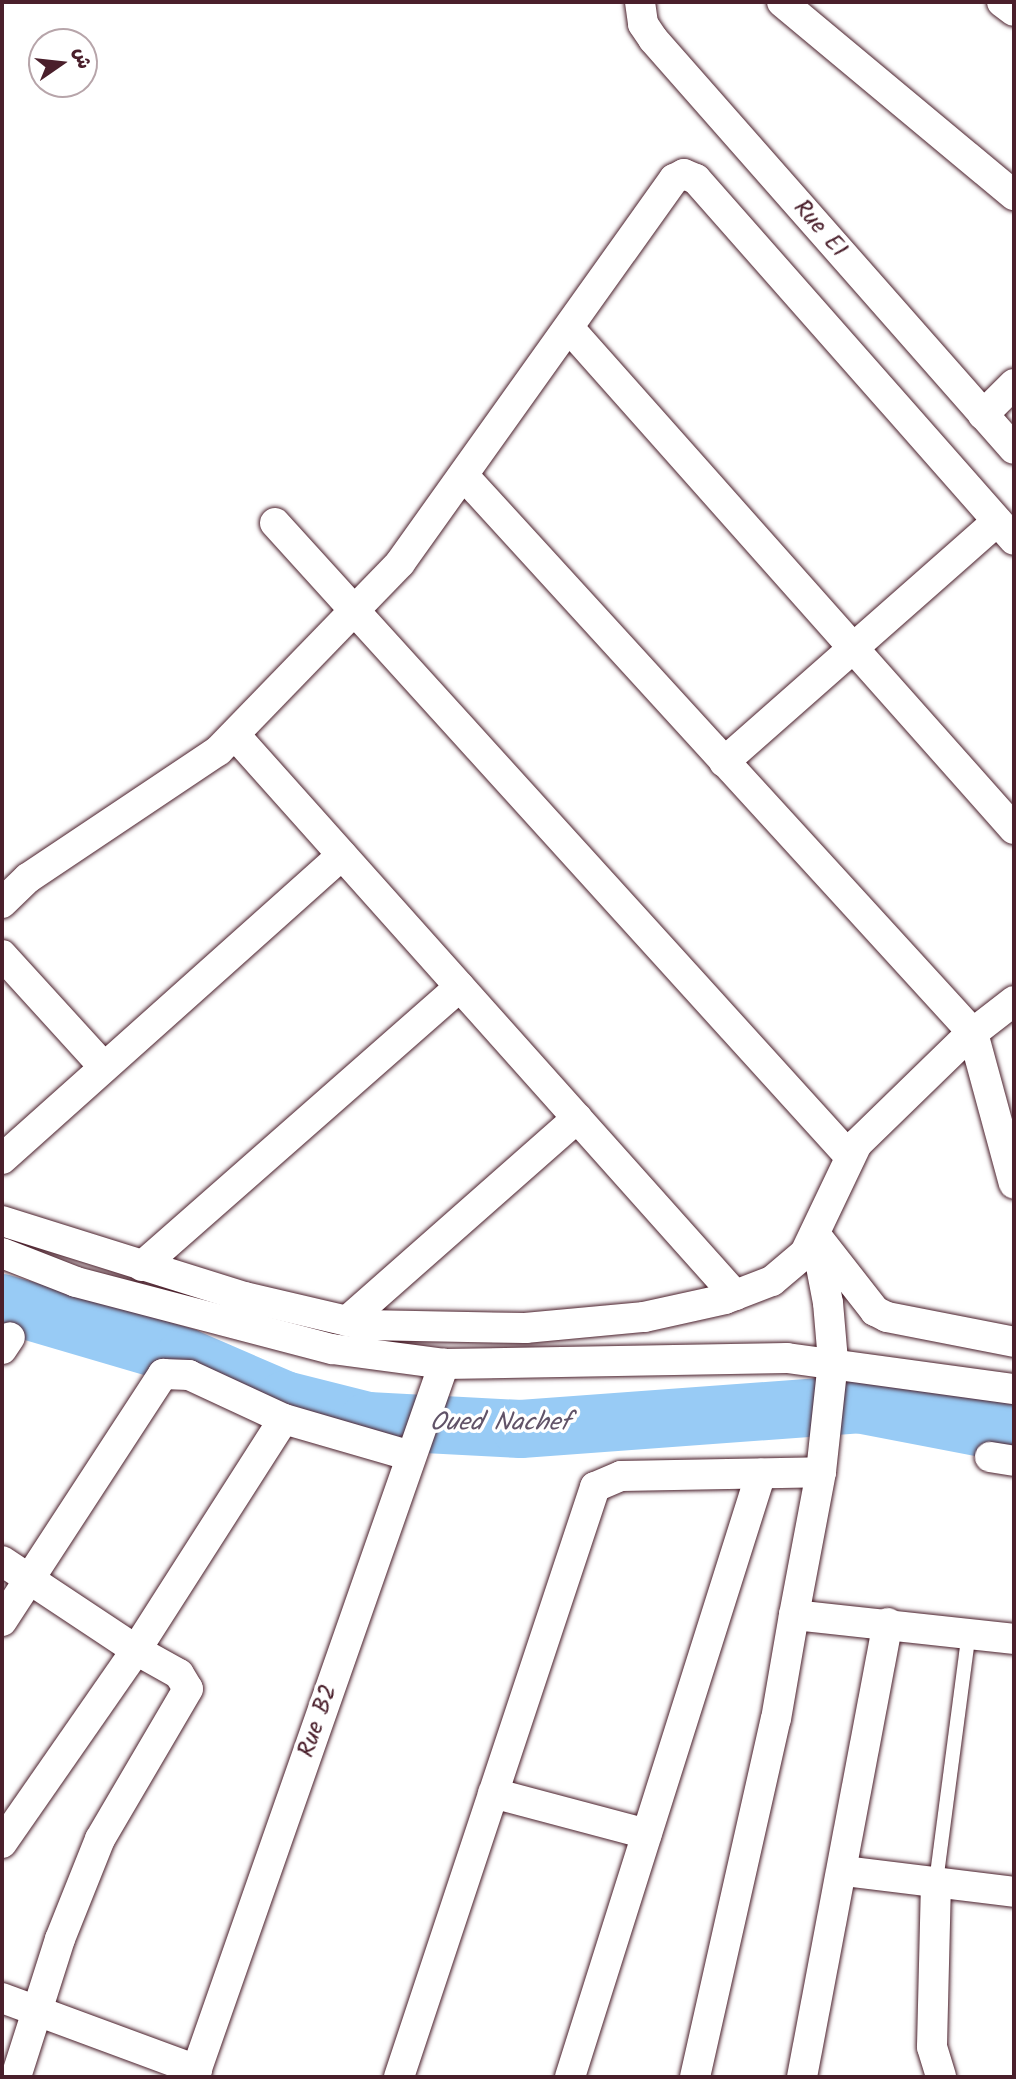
<!DOCTYPE html>
<meta charset="utf-8">
<style>
body{margin:0}
#map{position:relative;width:1016px;height:2079px;overflow:hidden;background:#fff;font-family:Kalam,"Playpen Sans Arabic",sans-serif}
div>[style]{position:absolute}
.river>*{height:58px;margin:-29px;padding:0 29px;transform-origin:29px;border-radius:29px;background:#98cbf5}
.roads{filter:drop-shadow(0 0 2px #4a1f2b) drop-shadow(0 0 2px #4a1f2b)}
.service>*{height:14px;margin:-7px;padding:0 7px;transform-origin:7px;border-radius:7px;background:#fff}
.minor>*{height:30px;margin:-15px;padding:0 15px;transform-origin:15px;border-radius:15px;background:#fff}
span{translate:-50% -50%;white-space:nowrap;text-align:center;line-height:1.15;-webkit-text-stroke:7px #fff;paint-order:stroke}
.street-label{font-size:24px;color:#4a1f2b}
.water-label{font-size:26px;color:#615368;font-style:italic}
.frame{position:absolute;inset:0;border:4px solid #4a1f2b;pointer-events:none}
.north{position:absolute;left:28px;top:28px;width:70px;height:70px;box-sizing:border-box;background:#fff;border:2px solid #b7a5aa;border-radius:50%;rotate:76deg;font-size:19px;font-weight:700;line-height:28px;text-align:center;color:#4a1f2b}
.north::after{content:'';display:block;margin:auto;width:24px;height:32px;background:#4a1f2b;clip-path:polygon(50% 0,100% 100%,50% 72%,0 100%)}
</style>
<div id="map">
<div class="river">
<i style="left:2px;top:1303px;width:191px;rotate:16.4deg"></i>
<i style="left:185px;top:1357px;width:109px;rotate:23.3deg"></i>
<i style="left:285px;top:1400px;width:86px;rotate:14.2deg"></i>
<i style="left:368px;top:1421px;width:153px;rotate:3deg"></i>
<i style="left:521px;top:1429px;width:338px;rotate:-4.2deg"></i>
<i style="left:858px;top:1404px;width:159px;rotate:10.9deg"></i>
</div>
<div class="roads">
<div class="service">
<i style="left:936px;top:1882px;width:252px;rotate:-82.5deg"></i>
</div>
<div class="minor">
<i style="left:640px;top:2px;width:22px;rotate:82deg"></i>
<i style="left:643px;top:24px;width:18px;rotate:56deg"></i>
<i style="left:653px;top:39px;width:546px;rotate:48.64deg"></i>
<i style="left:782px;top:2px;width:302px;rotate:39.8deg"></i>
<i style="left:1002px;top:2px;width:15px;rotate:37deg"></i>
<i style="left:569px;top:328px;width:670px;rotate:48.39deg"></i>
<i style="left:983px;top:415px;width:44px;rotate:-45deg"></i>
<i style="left:464px;top:476px;width:755px;rotate:47.58deg"></i>
<i style="left:973px;top:1033px;width:156px;rotate:74.8deg"></i>
<i style="left:275px;top:523px;width:856px;rotate:47.79deg"></i>
<i style="left:235px;top:735px;width:751px;rotate:48.24deg"></i>
<i style="left:724px;top:762px;width:364px;rotate:-41.4deg"></i>
<i style="left:2px;top:903px;width:36px;rotate:-44deg"></i>
<i style="left:28px;top:878px;width:229px;rotate:-33.8deg"></i>
<i style="left:218px;top:751px;width:262px;rotate:-45.9deg"></i>
<i style="left:400px;top:563px;width:472px;rotate:-54.5deg"></i>
<i style="left:674px;top:179px;width:11px;rotate:-27deg"></i>
<i style="left:684px;top:174px;width:13px;rotate:23deg"></i>
<i style="left:696px;top:179px;width:481px;rotate:48.6deg"></i>
<i style="left:2px;top:955px;width:151px;rotate:47.7deg"></i>
<i style="left:2px;top:1159px;width:456px;rotate:-41.8deg"></i>
<i style="left:2px;top:1221px;width:255px;rotate:17.4deg"></i>
<i style="left:245px;top:1297px;width:122px;rotate:13.2deg"></i>
<i style="left:364px;top:1325px;width:161px;rotate:1.1deg"></i>
<i style="left:525px;top:1328px;width:120px;rotate:-5.3deg"></i>
<i style="left:644px;top:1317px;width:83px;rotate:-12.5deg"></i>
<i style="left:725px;top:1299px;width:50px;rotate:-21deg"></i>
<i style="left:772px;top:1281px;width:43px;rotate:-40.3deg"></i>
<i style="left:805px;top:1253px;width:121px;rotate:-64.5deg"></i>
<i style="left:857px;top:1144px;width:151px;rotate:-44.2deg"></i>
<i style="left:965px;top:1039px;width:62px;rotate:-37.8deg"></i>
<i style="left:818px;top:1238px;width:93px;rotate:52deg"></i>
<i style="left:875px;top:1311px;width:13px;rotate:27deg"></i>
<i style="left:887px;top:1317px;width:129px;rotate:11.1deg"></i>
<i style="left:2px;top:1253px;width:79px;rotate:21.4deg"></i>
<i style="left:76px;top:1282px;width:265px;rotate:14.7deg"></i>
<i style="left:332px;top:1349px;width:113px;rotate:7.6deg"></i>
<i style="left:444px;top:1364px;width:343px;rotate:-1deg"></i>
<i style="left:787px;top:1358px;width:229px;rotate:7.8deg"></i>
<i style="left:142px;top:1266px;width:423px;rotate:-41.3deg"></i>
<i style="left:347px;top:1321px;width:307px;rotate:-41.4deg"></i>
<i style="left:2px;top:1349px;width:14px;rotate:-56deg"></i>
<i style="left:990px;top:1457px;width:24px;rotate:9deg"></i>
<i style="left:2px;top:1561px;width:161px;rotate:33.6deg"></i>
<i style="left:136px;top:1650px;width:49px;rotate:29.2deg"></i>
<i style="left:179px;top:1674px;width:17px;rotate:59deg"></i>
<i style="left:188px;top:1689px;width:174px;rotate:120.4deg"></i>
<i style="left:100px;top:1839px;width:108px;rotate:111.8deg"></i>
<i style="left:60px;top:1939px;width:145px;rotate:107.7deg"></i>
<i style="left:794px;top:1615px;width:146px;rotate:-79.3deg"></i>
<i style="left:821px;top:1472px;width:112px;rotate:-83.8deg"></i>
<i style="left:833px;top:1361px;width:58px;rotate:-94.9deg"></i>
<i style="left:828px;top:1303px;width:69px;rotate:-100.8deg"></i>
<i style="left:2px;top:1621px;width:295px;rotate:-56.9deg"></i>
<i style="left:163px;top:1374px;width:26px;rotate:2deg"></i>
<i style="left:189px;top:1375px;width:105px;rotate:24.9deg"></i>
<i style="left:284px;top:1419px;width:132px;rotate:16.2deg"></i>
<i style="left:493px;top:1793px;width:159px;rotate:14.9deg"></i>
<i style="left:2px;top:1843px;width:235px;rotate:-55.2deg"></i>
<i style="left:136px;top:1650px;width:274px;rotate:-57.4deg"></i>
<i style="left:844px;top:1871px;width:171px;rotate:7deg"></i>
<i style="left:936px;top:1882px;width:165px;rotate:91.4deg"></i>
<i style="left:932px;top:2047px;width:31px;rotate:73deg"></i>
<i style="left:2px;top:1998px;width:208px;rotate:20.3deg"></i>
<i style="left:194px;top:2077px;width:756px;rotate:-70.68deg"></i>
<i style="left:399px;top:2077px;width:622px;rotate:-71.62deg"></i>
<i style="left:595px;top:1487px;width:28px;rotate:-23deg"></i>
<i style="left:621px;top:1476px;width:200px;rotate:-1.1deg"></i>
<i style="left:570px;top:2077px;width:633px;rotate:-72.45deg"></i>
<i style="left:695px;top:2077px;width:367px;rotate:-77.3deg"></i>
<i style="left:776px;top:1719px;width:106px;rotate:-80.2deg"></i>
<i style="left:794px;top:1615px;width:221px;rotate:6.2deg"></i>
<i style="left:802px;top:2077px;width:462px;rotate:-79.3deg"></i>
</div>
</div>
<div class="street-label">
<span style="left:820px;top:229px;rotate:49deg">Rue E1</span>
<span style="left:318px;top:1721px;rotate:-71deg">Rue B2</span>
</div>
<div class="water-label">
<span style="left:500px;top:1424px">Oued Nachef</span>
</div>
<div class="frame"></div>
<div class="north">ش</div>
</div>
